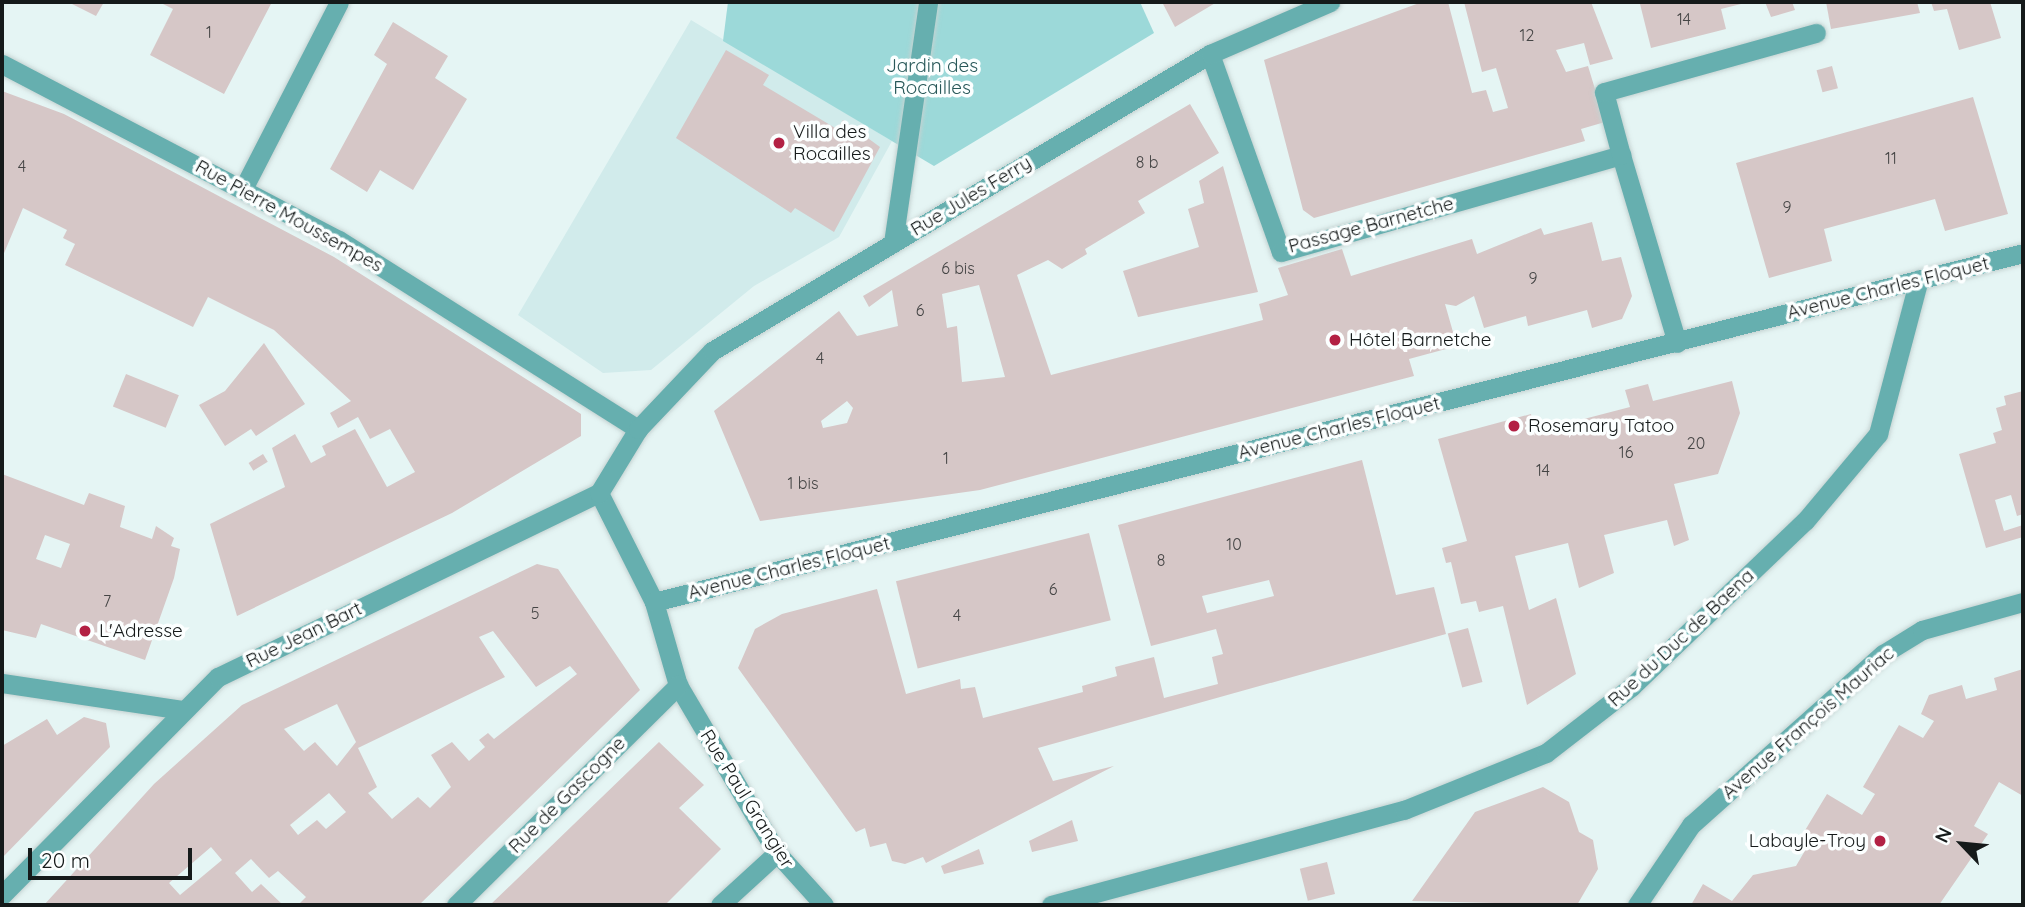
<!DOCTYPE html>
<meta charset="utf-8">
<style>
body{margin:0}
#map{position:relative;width:2025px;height:907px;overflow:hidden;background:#e5f5f4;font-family:Quicksand,sans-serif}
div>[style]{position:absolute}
.built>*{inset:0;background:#d1ebeb}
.green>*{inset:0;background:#9cd9d9}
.building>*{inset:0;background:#d6c7c7;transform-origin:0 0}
.roads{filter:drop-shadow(0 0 2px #c4d2d1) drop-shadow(0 0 2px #c4d2d1)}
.service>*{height:19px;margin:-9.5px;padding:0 9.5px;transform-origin:9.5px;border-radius:9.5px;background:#66afaf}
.pedestrian>*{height:19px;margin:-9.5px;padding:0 9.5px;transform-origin:9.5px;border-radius:9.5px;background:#66afaf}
.minor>*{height:19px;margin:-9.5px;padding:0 9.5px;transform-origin:9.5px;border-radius:9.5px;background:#66afaf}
.dots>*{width:19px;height:19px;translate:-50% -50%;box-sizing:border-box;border:4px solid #fcffff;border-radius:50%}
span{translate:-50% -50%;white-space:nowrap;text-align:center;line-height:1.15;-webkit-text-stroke:7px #fcffff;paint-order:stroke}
.number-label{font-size:16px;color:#454545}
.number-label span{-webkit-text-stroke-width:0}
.park-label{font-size:19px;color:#285859}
.poi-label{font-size:19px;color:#151a1a}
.left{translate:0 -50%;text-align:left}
.right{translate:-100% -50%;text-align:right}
.street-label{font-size:19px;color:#151a1a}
.frame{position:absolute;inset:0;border:4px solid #151a1a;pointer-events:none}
.north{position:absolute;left:1927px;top:809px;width:70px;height:70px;-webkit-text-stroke:5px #fcffff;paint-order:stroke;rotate:296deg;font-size:19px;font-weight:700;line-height:28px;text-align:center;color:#151a1a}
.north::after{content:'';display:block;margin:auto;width:24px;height:32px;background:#151a1a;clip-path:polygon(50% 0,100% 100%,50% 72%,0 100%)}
.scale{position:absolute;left:28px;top:848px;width:164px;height:32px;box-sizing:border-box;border:4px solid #151a1a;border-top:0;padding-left:9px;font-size:21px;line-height:24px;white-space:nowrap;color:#151a1a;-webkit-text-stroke:5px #fcffff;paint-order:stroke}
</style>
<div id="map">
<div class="built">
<i style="clip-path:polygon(691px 20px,892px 141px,839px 237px,754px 286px,651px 370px,603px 373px,518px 315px)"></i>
</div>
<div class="green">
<i style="clip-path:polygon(728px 2px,1140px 2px,1154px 33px,934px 166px,723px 41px)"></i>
</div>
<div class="building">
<i style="clip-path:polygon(68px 2px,104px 2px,96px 16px)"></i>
<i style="clip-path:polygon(159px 2px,272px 2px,224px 94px,150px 55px,173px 9px)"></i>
<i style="clip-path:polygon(1162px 2px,1217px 2px,1175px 27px)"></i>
<i style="clip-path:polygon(1422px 2px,1448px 2px,1472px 93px,1486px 90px,1493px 112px,1508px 108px,1496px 68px,1482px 72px,1464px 2px,1591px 2px,1613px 59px,1590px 65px,1584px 43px,1556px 50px,1566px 72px,1588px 66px,1605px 122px,1581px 129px,1585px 141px,1314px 218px,1303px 210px,1264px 60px)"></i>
<i style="clip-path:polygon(1654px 2px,1745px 2px,1745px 3px,1721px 9px,1726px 29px,1651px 48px,1640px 4px)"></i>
<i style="clip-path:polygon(1765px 2px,1792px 2px,1795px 10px,1771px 17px)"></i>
<i style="clip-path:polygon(1826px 2px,1917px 2px,1920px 13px,1831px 29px)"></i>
<i style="clip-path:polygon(1931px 2px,1990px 2px,2001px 38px,1959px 50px,1947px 9px,1934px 11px)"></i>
<i style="clip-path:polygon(393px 22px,448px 56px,435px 78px,467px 99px,413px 190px,380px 170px,367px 192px,330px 169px,387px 64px,374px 55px)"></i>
<i style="clip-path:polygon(726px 50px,769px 75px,763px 85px,837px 129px,843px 120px,880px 147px,834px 232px,795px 208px,791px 213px,676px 138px)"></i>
<i style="left:1832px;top:66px;width:23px;height:16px;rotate:75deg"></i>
<i style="clip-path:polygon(2px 91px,64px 114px,334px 257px,581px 414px,581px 436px,452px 513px,237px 616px,210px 524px,285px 487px,272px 448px,295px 434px,311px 463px,326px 455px,322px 446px,355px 429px,387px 487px,415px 472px,390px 429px,370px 439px,358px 417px,338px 428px,330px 413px,351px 401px,274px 330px,208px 297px,193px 327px,65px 265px,75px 244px,63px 238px,67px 230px,23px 208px,2px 258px)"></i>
<i style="clip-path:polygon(1973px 97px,2008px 214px,1945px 231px,1935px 199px,1824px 229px,1832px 261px,1769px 278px,1736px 163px)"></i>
<i style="clip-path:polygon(evenodd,1190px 104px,1219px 153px,1138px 201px,1145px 213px,1085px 249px,1087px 254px,1062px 269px,1048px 260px,1017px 275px,1051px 375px,1263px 320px,1259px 304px,1288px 295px,1278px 268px,1342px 249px,1351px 276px,1472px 239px,1477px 254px,1541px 228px,1544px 235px,1592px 222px,1602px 261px,1621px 257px,1632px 296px,1622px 319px,1592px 328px,1587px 310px,1528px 326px,1526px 316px,1484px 328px,1474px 296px,1456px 306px,1445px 304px,1457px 346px,1409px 359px,1414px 376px,980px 490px,760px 521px,714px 411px,839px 311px,857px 336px,898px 326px,892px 290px,869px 307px,863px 296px,1190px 104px,979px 285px,1005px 377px,962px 382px,957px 326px,947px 328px,942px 294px,979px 285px,1190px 104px,847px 401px,853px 408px,847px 423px,823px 428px,821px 421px,847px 401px)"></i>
<i style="clip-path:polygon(1223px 166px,1258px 292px,1138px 317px,1123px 271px,1199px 247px,1188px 209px,1204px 203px,1199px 181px)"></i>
<i style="clip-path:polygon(264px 343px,305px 404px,256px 436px,251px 429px,225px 446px,199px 405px,225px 391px)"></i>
<i style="left:126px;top:374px;width:57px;height:35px;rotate:22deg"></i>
<i style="clip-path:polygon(1732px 381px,1740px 413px,1718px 474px,1674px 484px,1689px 540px,1674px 546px,1667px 520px,1604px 535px,1614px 573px,1579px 588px,1568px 543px,1515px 556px,1529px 610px,1556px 598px,1576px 674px,1527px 705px,1503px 606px,1479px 612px,1476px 601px,1461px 604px,1451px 562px,1446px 563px,1442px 548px,1467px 541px,1438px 439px,1531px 414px,1534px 432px,1630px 407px,1625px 390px,1648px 384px,1653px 401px)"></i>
<i style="clip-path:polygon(2023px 391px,2023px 514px,2017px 516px,2011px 495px,1995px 500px,2004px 531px,2023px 525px,2023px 537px,1986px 548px,1959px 454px,1996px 443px,1993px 433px,2002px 430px,1996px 408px,2006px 405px,2004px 396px)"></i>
<i style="left:263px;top:454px;width:9px;height:17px;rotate:58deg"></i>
<i style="clip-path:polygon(evenodd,1362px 460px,1396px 595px,1434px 587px,1446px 634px,1038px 748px,1053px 781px,1114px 766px,926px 863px,923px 857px,905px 864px,892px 861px,886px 843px,870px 847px,865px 828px,856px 832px,738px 668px,755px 629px,782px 614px,877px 589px,906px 694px,960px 679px,961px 689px,975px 687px,983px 718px,1083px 692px,1082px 686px,1117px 676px,1115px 667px,1154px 657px,1164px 698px,1218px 684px,1212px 657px,1223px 654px,1216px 629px,1151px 646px,1118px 525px,1362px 460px,1269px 580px,1274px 596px,1207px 613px,1202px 596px,1269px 580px)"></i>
<i style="clip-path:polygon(evenodd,2px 474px,84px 505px,89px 493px,125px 506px,120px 527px,152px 539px,156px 526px,174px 538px,171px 546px,180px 549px,174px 578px,145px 660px,41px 624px,36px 638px,2px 630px,2px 474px,45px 535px,70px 544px,61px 568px,36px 559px,45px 535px)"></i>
<i style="left:1089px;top:533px;width:90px;height:199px;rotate:76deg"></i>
<i style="clip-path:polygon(evenodd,537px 564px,558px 569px,640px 690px,419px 905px,298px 905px,306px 897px,278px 871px,269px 878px,251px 859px,235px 873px,252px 892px,261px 884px,283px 905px,44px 905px,154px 784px,242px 705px,537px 564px,493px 631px,536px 687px,570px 666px,577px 674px,494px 739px,488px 733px,479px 740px,485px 747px,469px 761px,452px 742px,431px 755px,451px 787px,430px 808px,418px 797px,392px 819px,368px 793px,377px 787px,358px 748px,505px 677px,479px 637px,493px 631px,537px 564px,337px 704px,356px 742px,337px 766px,315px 742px,304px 751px,284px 729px,337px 704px,537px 564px,329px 793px,346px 812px,326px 829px,317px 820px,298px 835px,290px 825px,329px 793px,537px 564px,211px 847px,222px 860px,180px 895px,169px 883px,211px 847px)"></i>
<i style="left:1468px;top:628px;width:56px;height:21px;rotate:75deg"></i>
<i style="clip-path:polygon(2023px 669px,2023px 796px,1999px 782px,1974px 826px,1988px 834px,1939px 905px,1691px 905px,1703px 884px,1732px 901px,1753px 875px,1796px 866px,1810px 842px,1801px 837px,1827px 794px,1862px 815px,1875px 794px,1863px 787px,1899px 725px,1923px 738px,1934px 721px,1921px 714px,1929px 695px,1962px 685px,1966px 699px,1997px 690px,1994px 678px)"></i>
<i style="clip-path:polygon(84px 717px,106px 723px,110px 747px,2px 858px,2px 746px,47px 719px,57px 735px)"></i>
<i style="clip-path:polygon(659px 742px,704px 785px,679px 808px,721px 849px,665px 905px,490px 905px)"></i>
<i style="clip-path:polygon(1543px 787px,1569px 802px,1579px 832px,1593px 840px,1598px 869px,1577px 905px,1412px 901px,1475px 812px)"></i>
<i style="clip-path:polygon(1072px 820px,1078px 841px,1032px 852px,1029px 841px)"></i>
<i style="clip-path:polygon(979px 849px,984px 864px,944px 874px,941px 866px)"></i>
<i style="left:1327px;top:862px;width:33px;height:28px;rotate:76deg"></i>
</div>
<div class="roads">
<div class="service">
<i style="left:243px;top:189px;width:210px;rotate:-62.8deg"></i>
</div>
<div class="pedestrian">
<i style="left:893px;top:243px;width:244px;rotate:-81.7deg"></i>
</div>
<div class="minor">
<i style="left:1210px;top:54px;width:210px;rotate:70.3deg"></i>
<i style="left:1281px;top:252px;width:354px;rotate:-15.9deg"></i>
<i style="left:1621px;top:155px;width:196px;rotate:73.4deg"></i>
<i style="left:2px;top:64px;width:380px;rotate:27.6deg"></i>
<i style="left:339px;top:240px;width:354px;rotate:32.3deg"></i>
<i style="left:1621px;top:155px;width:65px;rotate:-105.1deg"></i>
<i style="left:1604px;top:92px;width:220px;rotate:-15.6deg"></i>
<i style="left:599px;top:493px;width:122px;rotate:63.2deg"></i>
<i style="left:654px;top:602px;width:86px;rotate:73.9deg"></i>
<i style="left:678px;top:685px;width:195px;rotate:59.5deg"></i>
<i style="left:777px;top:853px;width:70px;rotate:47.9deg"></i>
<i style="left:654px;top:602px;width:1413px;rotate:-14.3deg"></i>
<i style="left:2px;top:683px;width:182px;rotate:8.5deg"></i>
<i style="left:2px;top:895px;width:307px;rotate:-45.3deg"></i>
<i style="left:218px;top:677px;width:423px;rotate:-25.8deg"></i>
<i style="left:599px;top:493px;width:75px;rotate:-58.6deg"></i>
<i style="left:638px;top:429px;width:108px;rotate:-46.5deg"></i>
<i style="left:712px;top:351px;width:580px;rotate:-30.81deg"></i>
<i style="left:1210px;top:54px;width:131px;rotate:-23.4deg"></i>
<i style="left:456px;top:905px;width:313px;rotate:-44.7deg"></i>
<i style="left:720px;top:905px;width:77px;rotate:-42.4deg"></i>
<i style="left:1051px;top:905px;width:366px;rotate:-15.1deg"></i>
<i style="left:1404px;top:810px;width:153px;rotate:-21.9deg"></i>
<i style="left:1546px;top:753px;width:108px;rotate:-37.8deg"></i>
<i style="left:1631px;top:687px;width:240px;rotate:-43.7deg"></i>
<i style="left:1805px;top:521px;width:114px;rotate:-50deg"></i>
<i style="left:1878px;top:434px;width:160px;rotate:-75.2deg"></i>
<i style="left:1637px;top:905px;width:97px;rotate:-56deg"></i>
<i style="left:1691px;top:825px;width:257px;rotate:-41.7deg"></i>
<i style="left:1883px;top:654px;width:46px;rotate:-31.6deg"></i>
<i style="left:1922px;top:630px;width:105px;rotate:-15.5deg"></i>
</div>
</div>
<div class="dots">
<i style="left:779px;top:143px;background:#b32144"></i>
<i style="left:1335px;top:340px;background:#b32144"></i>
<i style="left:1514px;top:426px;background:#b32144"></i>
<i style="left:85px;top:631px;background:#b32144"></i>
<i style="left:1880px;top:841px;background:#b32144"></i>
</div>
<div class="number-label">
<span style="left:1684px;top:19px">14</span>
<span style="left:209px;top:32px">1</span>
<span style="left:1527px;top:35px">12</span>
<span style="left:1891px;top:158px">11</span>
<span style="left:1147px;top:162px">8 b</span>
<span style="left:22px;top:166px">4</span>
<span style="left:1787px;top:207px">9</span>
<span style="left:958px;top:268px">6 bis</span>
<span style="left:1533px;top:278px">9</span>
<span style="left:920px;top:310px">6</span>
<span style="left:820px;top:358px">4</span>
<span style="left:1696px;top:443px">20</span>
<span style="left:1626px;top:452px">16</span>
<span style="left:946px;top:458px">1</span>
<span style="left:1543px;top:470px">14</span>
<span style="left:803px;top:483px">1 bis</span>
<span style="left:1234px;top:544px">10</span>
<span style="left:1161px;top:560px">8</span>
<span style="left:1053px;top:589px">6</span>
<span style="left:107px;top:601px">7</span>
<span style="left:535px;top:613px">5</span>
<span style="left:957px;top:615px">4</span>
</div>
<div class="park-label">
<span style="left:932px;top:77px">Jardin des<br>Rocailles</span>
</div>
<div class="poi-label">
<span class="left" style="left:793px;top:143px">Villa des<br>Rocailles</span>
<span class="left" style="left:1349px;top:340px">Hôtel Barnetche</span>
<span class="left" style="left:1528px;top:426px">Rosemary Tatoo</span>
<span class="left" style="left:99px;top:631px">L'Adresse</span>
<span class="right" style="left:1866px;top:841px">Labayle-Troy</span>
</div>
<div class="street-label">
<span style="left:971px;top:196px;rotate:-31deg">Rue Jules Ferry</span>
<span style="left:289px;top:216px;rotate:29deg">Rue Pierre Moussempes</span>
<span style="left:1371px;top:225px;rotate:-15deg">Passage Barnetche</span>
<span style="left:1888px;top:288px;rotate:-14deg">Avenue Charles Floquet</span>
<span style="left:1339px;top:428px;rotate:-14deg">Avenue Charles Floquet</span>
<span style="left:789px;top:568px;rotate:-14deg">Avenue Charles Floquet</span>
<span style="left:304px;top:635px;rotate:-26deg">Rue Jean Bart</span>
<span style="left:1681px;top:638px;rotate:-43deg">Rue du Duc de Baena</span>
<span style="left:1808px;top:723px;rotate:-41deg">Avenue François Mauriac</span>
<span style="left:567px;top:795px;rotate:-45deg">Rue de Gascogne</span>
<span style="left:747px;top:799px;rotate:58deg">Rue Paul Grangier</span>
</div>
<div class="frame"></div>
<div class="north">N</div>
<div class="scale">20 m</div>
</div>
